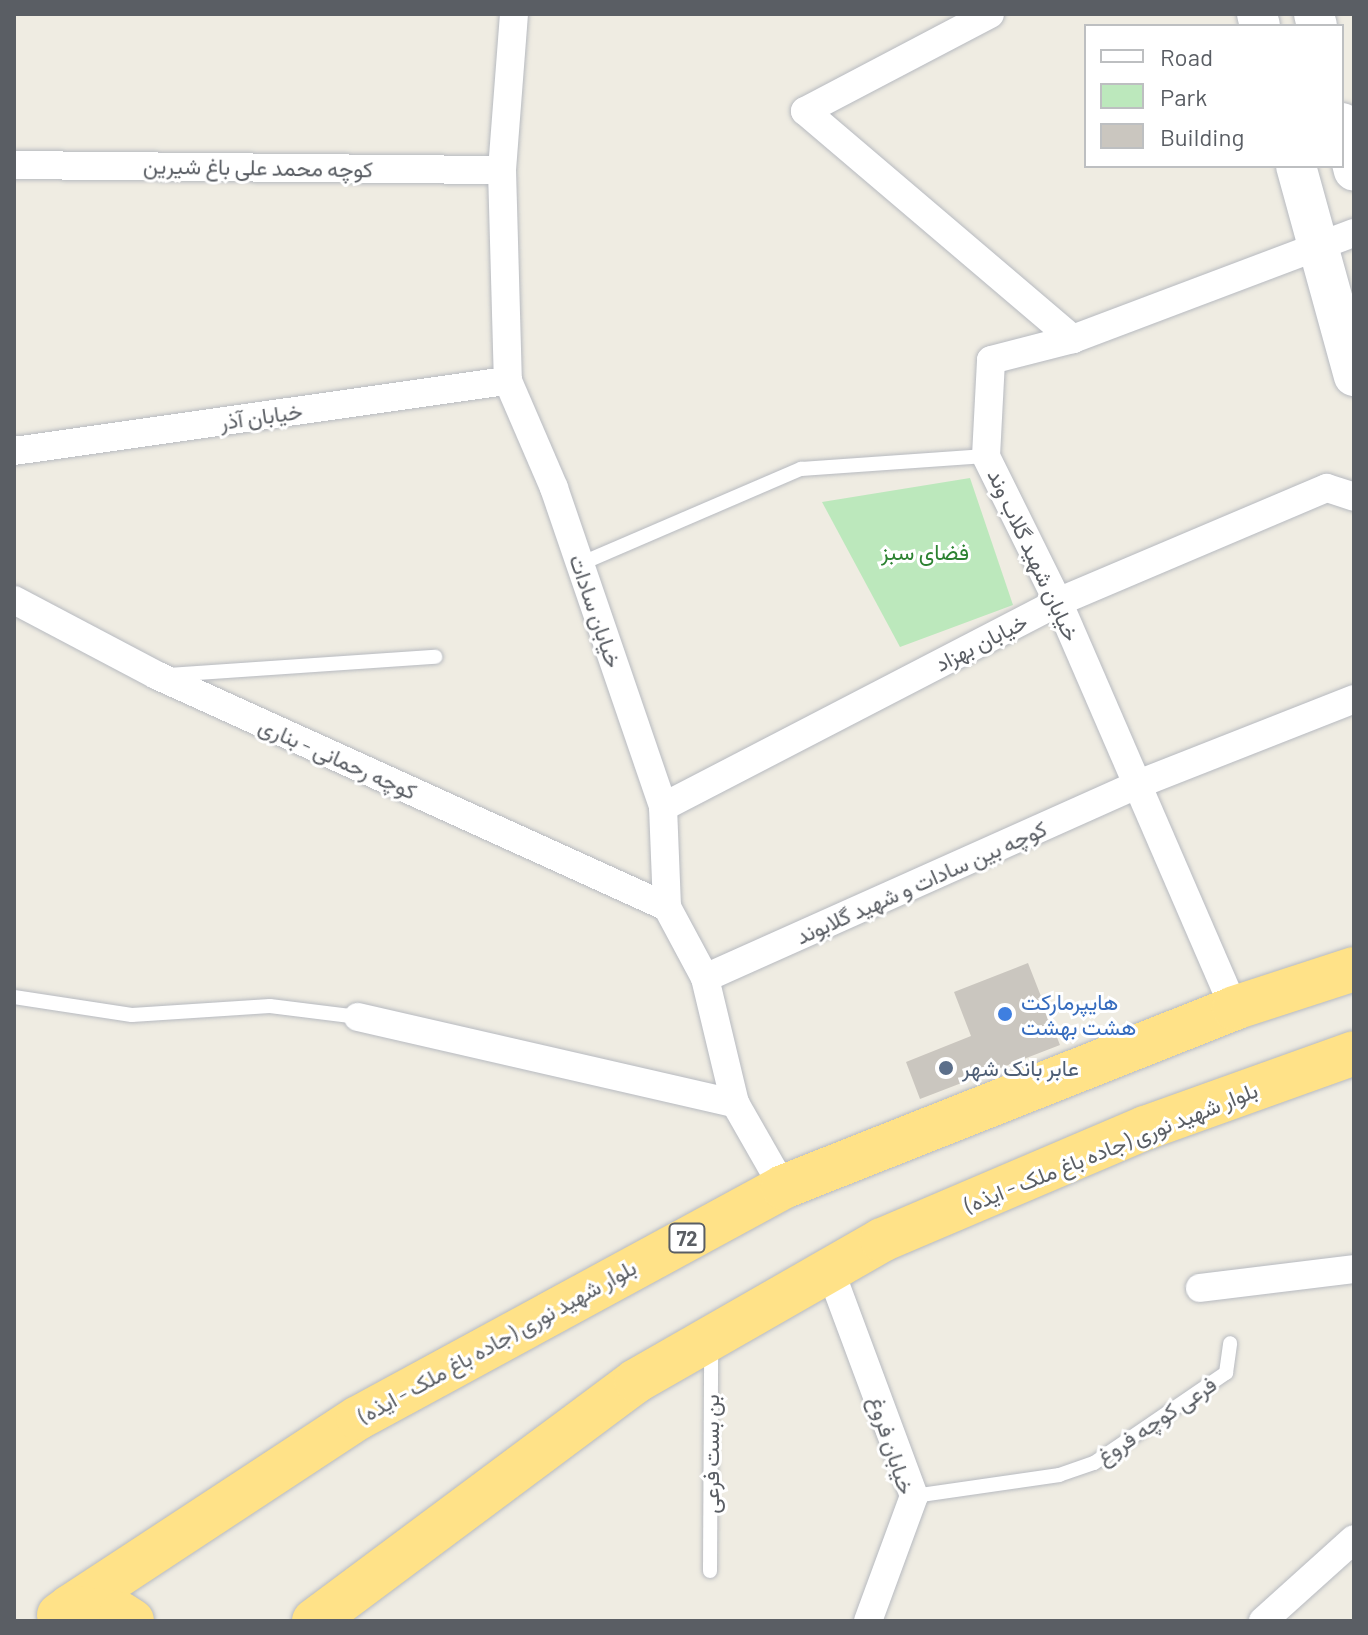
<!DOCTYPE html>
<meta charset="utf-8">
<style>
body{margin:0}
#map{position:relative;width:1368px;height:1635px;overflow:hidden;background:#efece2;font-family:Barlow,Vazirmatn,sans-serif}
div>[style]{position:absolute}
.green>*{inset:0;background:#bce8bc}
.building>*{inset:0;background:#cac6bf}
.roads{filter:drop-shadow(0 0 2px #b7bac0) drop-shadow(0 0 2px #b7bac0)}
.lane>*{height:14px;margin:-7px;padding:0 7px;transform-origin:7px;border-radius:7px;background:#fff}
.street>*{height:28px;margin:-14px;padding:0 14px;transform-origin:14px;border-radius:14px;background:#fff}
.secondary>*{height:40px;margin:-20px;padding:0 20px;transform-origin:20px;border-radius:20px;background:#fff}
.highway>*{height:44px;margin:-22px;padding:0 22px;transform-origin:22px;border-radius:22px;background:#ffe288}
.dots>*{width:22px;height:22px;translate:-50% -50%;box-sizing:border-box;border:4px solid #fff;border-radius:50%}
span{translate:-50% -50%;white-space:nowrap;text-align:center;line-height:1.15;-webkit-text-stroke:6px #fff;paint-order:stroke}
.shield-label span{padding:2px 6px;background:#fff;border:2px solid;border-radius:6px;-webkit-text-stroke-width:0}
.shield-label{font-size:20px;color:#5a5e64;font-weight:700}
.street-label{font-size:22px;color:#5a5e64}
.park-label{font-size:22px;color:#2c8231}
.shop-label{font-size:22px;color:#366cbe}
.left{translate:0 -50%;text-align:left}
.service-label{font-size:22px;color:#4e5e75}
.frame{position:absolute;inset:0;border:16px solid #5a5e64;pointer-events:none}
.legend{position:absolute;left:1084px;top:24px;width:260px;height:144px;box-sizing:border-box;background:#fff;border:2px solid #bdbfc1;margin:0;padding:10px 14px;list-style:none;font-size:24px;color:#5a5e64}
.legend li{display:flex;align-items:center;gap:16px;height:40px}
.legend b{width:40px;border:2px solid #bdbfc1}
</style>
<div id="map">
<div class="green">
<i style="clip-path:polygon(970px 478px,1013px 605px,900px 647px,822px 502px)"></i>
</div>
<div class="building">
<i style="clip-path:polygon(1028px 963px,1060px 1045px,920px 1099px,906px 1062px,971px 1036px,954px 992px)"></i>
</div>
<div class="roads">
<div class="lane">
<i style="left:580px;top:564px;width:241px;rotate:-23.3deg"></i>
<i style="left:801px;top:469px;width:185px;rotate:-4deg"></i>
<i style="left:168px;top:675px;width:268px;rotate:-3.9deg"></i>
<i style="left:14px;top:997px;width:119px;rotate:8.7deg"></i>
<i style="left:132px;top:1015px;width:138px;rotate:-3.7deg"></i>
<i style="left:270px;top:1006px;width:89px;rotate:7.1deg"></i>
<i style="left:914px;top:1496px;width:147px;rotate:-8.2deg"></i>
<i style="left:1059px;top:1475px;width:37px;rotate:-19deg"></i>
<i style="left:1094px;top:1463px;width:160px;rotate:-34.3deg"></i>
<i style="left:1226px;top:1373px;width:30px;rotate:-82deg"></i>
<i style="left:710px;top:1571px;width:225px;rotate:-89.7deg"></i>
</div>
<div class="street">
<i style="left:514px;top:14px;width:156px;rotate:94.4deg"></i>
<i style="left:502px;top:170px;width:211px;rotate:88.4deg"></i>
<i style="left:508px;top:381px;width:116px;rotate:66.7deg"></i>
<i style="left:554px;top:488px;width:337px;rotate:71.1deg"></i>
<i style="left:663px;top:807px;width:100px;rotate:87.7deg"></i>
<i style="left:667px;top:907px;width:81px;rotate:61.8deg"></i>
<i style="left:705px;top:978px;width:129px;rotate:76.5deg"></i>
<i style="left:735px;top:1103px;width:97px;rotate:60.3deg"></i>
<i style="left:990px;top:14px;width:209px;rotate:152.3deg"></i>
<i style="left:805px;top:111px;width:352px;rotate:40.4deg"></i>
<i style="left:14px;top:165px;width:488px;rotate:0.6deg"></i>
<i style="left:14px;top:451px;width:499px;rotate:-8.1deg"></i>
<i style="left:14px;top:600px;width:161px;rotate:27.8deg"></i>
<i style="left:156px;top:675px;width:561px;rotate:24.42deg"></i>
<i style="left:663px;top:807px;width:445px;rotate:-27.4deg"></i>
<i style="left:1058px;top:602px;width:292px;rotate:-23deg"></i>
<i style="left:1327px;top:488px;width:28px;rotate:18deg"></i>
<i style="left:705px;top:978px;width:472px;rotate:-24.1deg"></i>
<i style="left:1136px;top:785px;width:234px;rotate:-21.5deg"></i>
<i style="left:1234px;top:1008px;width:443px;rotate:-113.4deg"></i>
<i style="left:1058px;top:602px;width:163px;rotate:-116.3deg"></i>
<i style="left:986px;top:456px;width:96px;rotate:-87deg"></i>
<i style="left:991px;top:360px;width:85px;rotate:-14.4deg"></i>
<i style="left:1073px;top:339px;width:300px;rotate:-20.7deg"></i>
<i style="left:358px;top:1017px;width:387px;rotate:12.9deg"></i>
<i style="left:830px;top:1270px;width:241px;rotate:69.6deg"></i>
<i style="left:914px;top:1496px;width:133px;rotate:110.2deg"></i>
<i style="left:1200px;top:1288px;width:155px;rotate:-7deg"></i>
<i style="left:1263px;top:1621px;width:122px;rotate:-42deg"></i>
</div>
<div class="secondary">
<i style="left:1257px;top:14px;width:12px;rotate:76deg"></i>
<i style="left:1314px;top:14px;width:12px;rotate:76deg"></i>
<i style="left:1342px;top:123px;width:49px;rotate:76deg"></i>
<i style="left:1296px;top:166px;width:218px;rotate:74.6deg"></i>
</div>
<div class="highway">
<i style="left:70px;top:1607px;width:344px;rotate:-33.3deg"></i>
<i style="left:358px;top:1418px;width:484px;rotate:-28.5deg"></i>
<i style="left:783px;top:1187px;width:485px;rotate:-21.6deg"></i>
<i style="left:1234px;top:1008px;width:126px;rotate:-18deg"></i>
<i style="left:59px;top:1615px;width:14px;rotate:-36deg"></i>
<i style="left:70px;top:1607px;width:51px;rotate:7.8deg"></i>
<i style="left:121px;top:1614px;width:13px;rotate:32deg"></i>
<i style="left:314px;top:1621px;width:402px;rotate:-36.7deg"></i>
<i style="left:636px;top:1381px;width:284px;rotate:-29.8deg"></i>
<i style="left:882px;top:1240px;width:286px;rotate:-23.1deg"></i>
<i style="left:1145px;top:1128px;width:222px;rotate:-19.7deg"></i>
</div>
</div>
<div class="dots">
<i style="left:1005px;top:1014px;background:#3f7fe0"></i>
<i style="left:946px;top:1068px;background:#5c6f8a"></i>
</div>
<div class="shield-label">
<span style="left:687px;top:1238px">72</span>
</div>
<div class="street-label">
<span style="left:258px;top:167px;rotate:1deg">کوچه محمد علی باغ شیرین</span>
<span style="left:261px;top:416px;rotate:-8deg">خیابان آذر</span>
<span style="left:1034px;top:555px;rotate:65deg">خیابان شهید گلاب وند</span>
<span style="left:596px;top:611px;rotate:71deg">خیابان سادات</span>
<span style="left:981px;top:642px;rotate:-27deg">خیابان بهزاد</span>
<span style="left:338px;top:758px;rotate:24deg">کوچه رحمانی - بناری</span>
<span style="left:921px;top:882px;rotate:-24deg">کوچه بین سادات و شهید گلابوند</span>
<span style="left:1111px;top:1147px;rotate:-22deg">بلوار شهید نوری (جاده باغ ملک - ایذه)</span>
<span style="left:497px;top:1341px;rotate:-29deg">بلوار شهید نوری (جاده باغ ملک - ایذه)</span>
<span style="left:1156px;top:1420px;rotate:-34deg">فرعی کوچه فروغ</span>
<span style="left:892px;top:1445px;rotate:72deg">خیابان فروغ</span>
<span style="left:711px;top:1454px;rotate:-90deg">بن بست فرعی</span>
</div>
<div class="park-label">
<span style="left:925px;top:552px">فضای سبز</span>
</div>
<div class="shop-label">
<span class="left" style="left:1021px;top:1014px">هایپرمارکت<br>هشت بهشت</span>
</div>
<div class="service-label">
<span class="left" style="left:962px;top:1068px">عابر بانک شهر</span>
</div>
<div class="frame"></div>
<ul class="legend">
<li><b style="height:10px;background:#fff"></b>Road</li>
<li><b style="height:22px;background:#bce8bc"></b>Park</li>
<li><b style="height:22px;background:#cac6bf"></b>Building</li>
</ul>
</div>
